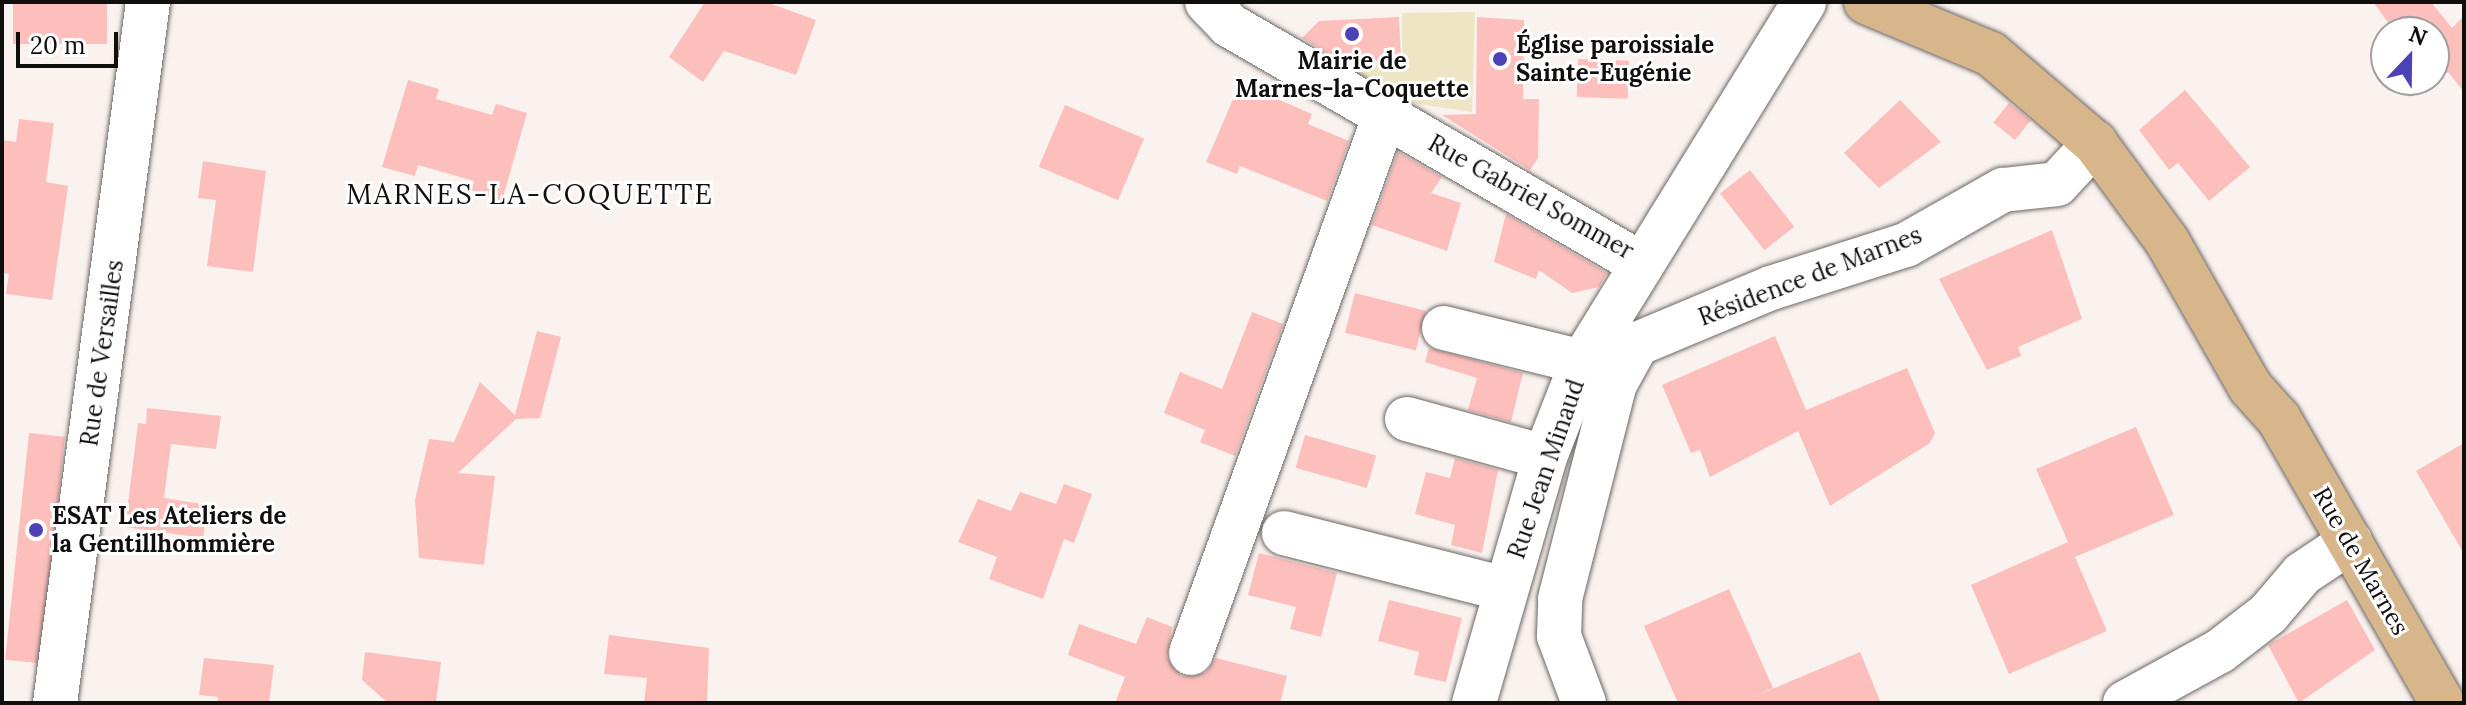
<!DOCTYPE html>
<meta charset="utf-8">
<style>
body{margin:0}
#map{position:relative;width:2466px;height:705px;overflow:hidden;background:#f9f2ef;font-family:Lora,serif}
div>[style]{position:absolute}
.green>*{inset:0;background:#ede5c3}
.building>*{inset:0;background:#fdbfbc;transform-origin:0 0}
.roads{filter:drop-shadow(0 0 2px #6d6764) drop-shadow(0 0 2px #6d6764)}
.minor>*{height:44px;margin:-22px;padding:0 22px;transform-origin:22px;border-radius:22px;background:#fff}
.major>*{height:44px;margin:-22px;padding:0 22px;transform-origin:22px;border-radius:22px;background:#d7b68b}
.dots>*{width:22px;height:22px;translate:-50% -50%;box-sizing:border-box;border:4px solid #fff;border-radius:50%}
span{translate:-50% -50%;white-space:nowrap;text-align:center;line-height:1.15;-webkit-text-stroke:6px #fff;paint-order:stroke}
.poi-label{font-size:24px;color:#110f0e;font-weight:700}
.left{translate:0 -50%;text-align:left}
.street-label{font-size:24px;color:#110f0e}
.quarter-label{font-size:28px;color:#110f0e;letter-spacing:2px}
.frame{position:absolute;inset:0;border:4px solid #110f0e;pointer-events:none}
.north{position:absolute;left:2370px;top:16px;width:80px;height:80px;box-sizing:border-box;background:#fff;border:2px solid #a09f9f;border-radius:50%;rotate:22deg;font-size:22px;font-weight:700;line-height:32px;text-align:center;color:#110f0e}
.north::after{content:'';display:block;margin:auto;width:28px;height:36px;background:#4d41b8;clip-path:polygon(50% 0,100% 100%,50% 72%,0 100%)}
.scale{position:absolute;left:16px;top:32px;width:102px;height:36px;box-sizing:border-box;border:4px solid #110f0e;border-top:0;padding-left:10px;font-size:24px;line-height:28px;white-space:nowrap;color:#110f0e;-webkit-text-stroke:6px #fff;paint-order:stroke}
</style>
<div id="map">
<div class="green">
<i style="clip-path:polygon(1475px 12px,1472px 112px,1399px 101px,1349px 75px,1349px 65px,1402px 62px,1402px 13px)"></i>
</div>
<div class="building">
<i style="left:13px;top:2px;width:94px;height:42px"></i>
<i style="clip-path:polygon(705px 2px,766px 2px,816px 20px,796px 75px,724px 51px,703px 82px,669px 57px)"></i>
<i style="clip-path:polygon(2373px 2px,2431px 2px,2452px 28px,2464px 16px,2464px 92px,2448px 72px,2425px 90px,2417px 80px,2434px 80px,2434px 32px,2395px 32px)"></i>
<i style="clip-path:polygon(1399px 17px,1401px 60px,1344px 63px,1302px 38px,1319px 21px)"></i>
<i style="clip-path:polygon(1477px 17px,1524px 20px,1523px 99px,1539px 99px,1538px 158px,1530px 170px,1442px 115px,1476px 114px)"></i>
<i style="left:1578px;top:59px;width:51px;height:38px;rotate:2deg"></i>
<i style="clip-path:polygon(408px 80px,439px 89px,436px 99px,492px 115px,496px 104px,527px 113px,502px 201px,471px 192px,474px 181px,418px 165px,415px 176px,382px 167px)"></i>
<i style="clip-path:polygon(1240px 83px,1312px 114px,1308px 124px,1349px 141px,1327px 201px,1240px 166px,1237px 174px,1206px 162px)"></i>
<i style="clip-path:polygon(2185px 90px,2250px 167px,2209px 201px,2178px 163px,2169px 170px,2139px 130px)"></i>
<i style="clip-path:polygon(1900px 100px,1941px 142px,1879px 188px,1844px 153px)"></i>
<i style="left:2009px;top:103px;width:28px;height:25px;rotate:39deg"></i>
<i style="left:1065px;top:105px;width:86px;height:67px;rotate:23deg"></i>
<i style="clip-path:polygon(19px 119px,54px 123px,46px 182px,68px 186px,52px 300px,6px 294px,9px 274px,2px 273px,2px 140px,16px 142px)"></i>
<i style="clip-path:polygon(1398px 152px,1442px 177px,1431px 193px,1461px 203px,1447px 251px,1372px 225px)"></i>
<i style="clip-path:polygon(203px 161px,266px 171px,253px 272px,207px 266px,216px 200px,198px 198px)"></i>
<i style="left:1750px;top:170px;width:72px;height:38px;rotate:52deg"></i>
<i style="clip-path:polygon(1506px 214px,1607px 273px,1599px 287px,1572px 293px,1539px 270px,1536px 279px,1494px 262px)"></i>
<i style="clip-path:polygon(2052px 230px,2082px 319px,2018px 347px,2021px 356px,1987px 370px,1939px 279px)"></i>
<i style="left:1355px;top:293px;width:73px;height:41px;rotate:14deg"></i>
<i style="clip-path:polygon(1252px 312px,1283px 324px,1235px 456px,1200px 442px,1205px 430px,1164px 413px,1180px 372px,1222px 389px)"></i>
<i style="clip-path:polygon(537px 331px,561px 337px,540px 418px,516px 419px,458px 473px,495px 476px,484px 565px,419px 558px,415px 500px,429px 439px,454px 442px,480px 382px,515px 415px)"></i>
<i style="clip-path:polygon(1775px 336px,1806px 410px,1907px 368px,1935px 433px,1930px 443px,1830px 506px,1798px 431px,1710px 477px,1700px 450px,1691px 453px,1662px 385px)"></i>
<i style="clip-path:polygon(1429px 348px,1523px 373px,1511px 422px,1468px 410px,1477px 378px,1425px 362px)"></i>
<i style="clip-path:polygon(147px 408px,221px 416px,216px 449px,171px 444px,164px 498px,208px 505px,203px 538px,125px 527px,138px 423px,146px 424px)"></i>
<i style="clip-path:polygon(2136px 427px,2174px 515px,2075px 557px,2107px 631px,2009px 674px,1971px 585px,2068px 542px,2036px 469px)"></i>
<i style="left:29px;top:433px;width:36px;height:228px;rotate:6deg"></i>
<i style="left:1305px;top:435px;width:74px;height:34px;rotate:16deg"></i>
<i style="clip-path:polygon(2464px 443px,2464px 554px,2416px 471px)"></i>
<i style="clip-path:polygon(1455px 458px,1498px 470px,1482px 553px,1451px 545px,1455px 525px,1415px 514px,1426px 472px,1450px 478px)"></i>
<i style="clip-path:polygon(1064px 484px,1092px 494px,1074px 543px,1064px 539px,1043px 599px,989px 579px,997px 557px,958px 542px,978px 499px,1011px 511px,1020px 492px,1056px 504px)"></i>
<i style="clip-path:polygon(1259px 553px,1337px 573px,1321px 637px,1290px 629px,1296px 607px,1248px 595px)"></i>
<i style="clip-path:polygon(1729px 589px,1773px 688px,1753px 697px,1860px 652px,1881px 703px,1678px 703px,1644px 626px)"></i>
<i style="clip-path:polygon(1389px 600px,1462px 618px,1446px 682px,1414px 675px,1419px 652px,1378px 641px)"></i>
<i style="clip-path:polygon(2347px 600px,2375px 650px,2299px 703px,2268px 645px)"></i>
<i style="clip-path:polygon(1147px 617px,1172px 627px,1167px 658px,1182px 676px,1206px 673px,1216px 658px,1287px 676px,1280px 703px,1115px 703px,1125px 677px,1068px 655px,1079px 624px,1136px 644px)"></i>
<i style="clip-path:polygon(609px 635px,709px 648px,707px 703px,644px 703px,647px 678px,604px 674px)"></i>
<i style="clip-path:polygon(365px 652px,441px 662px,436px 703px,388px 703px,362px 680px)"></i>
<i style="clip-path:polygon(204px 658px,274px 665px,269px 703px,217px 703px,218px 697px,199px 695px)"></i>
</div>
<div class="roads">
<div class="minor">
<i style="left:1207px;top:2px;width:32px;rotate:46deg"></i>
<i style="left:1229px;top:25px;width:473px;rotate:30.1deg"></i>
<i style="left:1444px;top:328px;width:142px;rotate:13.8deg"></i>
<i style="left:1407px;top:419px;width:143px;rotate:15.4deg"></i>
<i style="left:1284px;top:533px;width:229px;rotate:14.2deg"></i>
<i style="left:1191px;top:653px;width:572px;rotate:-70.17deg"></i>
<i style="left:55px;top:703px;width:707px;rotate:-82.44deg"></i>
<i style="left:1474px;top:703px;width:256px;rotate:-73.9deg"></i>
<i style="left:1545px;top:457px;width:102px;rotate:-68.7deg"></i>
<i style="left:1582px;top:362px;width:423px;rotate:-58.3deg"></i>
<i style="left:1584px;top:703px;width:72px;rotate:-110.5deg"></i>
<i style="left:1559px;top:636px;width:37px;rotate:-88deg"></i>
<i style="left:1560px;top:599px;width:222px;rotate:-75.7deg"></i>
<i style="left:1615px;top:384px;width:46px;rotate:-61.2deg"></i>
<i style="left:1637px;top:344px;width:145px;rotate:-22.7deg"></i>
<i style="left:1771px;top:288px;width:142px;rotate:-17.7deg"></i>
<i style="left:1906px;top:245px;width:112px;rotate:-29.6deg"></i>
<i style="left:2003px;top:190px;width:54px;rotate:-6.3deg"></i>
<i style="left:2057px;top:184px;width:56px;rotate:-47.2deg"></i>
<i style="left:2125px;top:703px;width:108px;rotate:-28.7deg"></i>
<i style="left:2220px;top:651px;width:61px;rotate:-37.6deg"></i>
<i style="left:2268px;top:614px;width:52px;rotate:-49.6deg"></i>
<i style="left:2302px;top:574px;width:58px;rotate:-33.7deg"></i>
</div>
<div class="major">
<i style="left:1866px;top:2px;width:135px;rotate:22.6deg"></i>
<i style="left:1991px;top:54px;width:137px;rotate:40.6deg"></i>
<i style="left:2095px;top:143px;width:122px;rotate:53.7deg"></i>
<i style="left:2167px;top:241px;width:169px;rotate:60.3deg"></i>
<i style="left:2251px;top:388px;width:42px;rotate:47.9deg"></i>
<i style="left:2279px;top:419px;width:327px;rotate:60.1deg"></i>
</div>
</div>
<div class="dots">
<i style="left:1352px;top:34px;background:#4d41b8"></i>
<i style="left:1500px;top:59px;background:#4d41b8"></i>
<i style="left:36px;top:530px;background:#4d41b8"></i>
</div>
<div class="poi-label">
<span class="left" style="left:1516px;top:59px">Église paroissiale<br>Sainte-Eugénie</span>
<span style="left:1352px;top:75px">Mairie de<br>Marnes-la-Coquette</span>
<span class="left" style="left:52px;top:530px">ESAT Les Ateliers de<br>la Gentillhommière</span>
</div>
<div class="street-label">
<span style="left:1531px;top:197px;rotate:29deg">Rue Gabriel Sommer</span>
<span style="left:1810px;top:276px;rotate:-21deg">Résidence de Marnes</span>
<span style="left:102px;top:353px;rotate:-82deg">Rue de Versailles</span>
<span style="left:1546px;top:469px;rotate:-71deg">Rue Jean Minaud</span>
<span style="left:2361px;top:561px;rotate:60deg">Rue de Marnes</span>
</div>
<div class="quarter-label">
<span style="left:530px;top:194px">MARNES-LA-COQUETTE</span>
</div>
<div class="frame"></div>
<div class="north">N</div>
<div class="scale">20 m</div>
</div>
